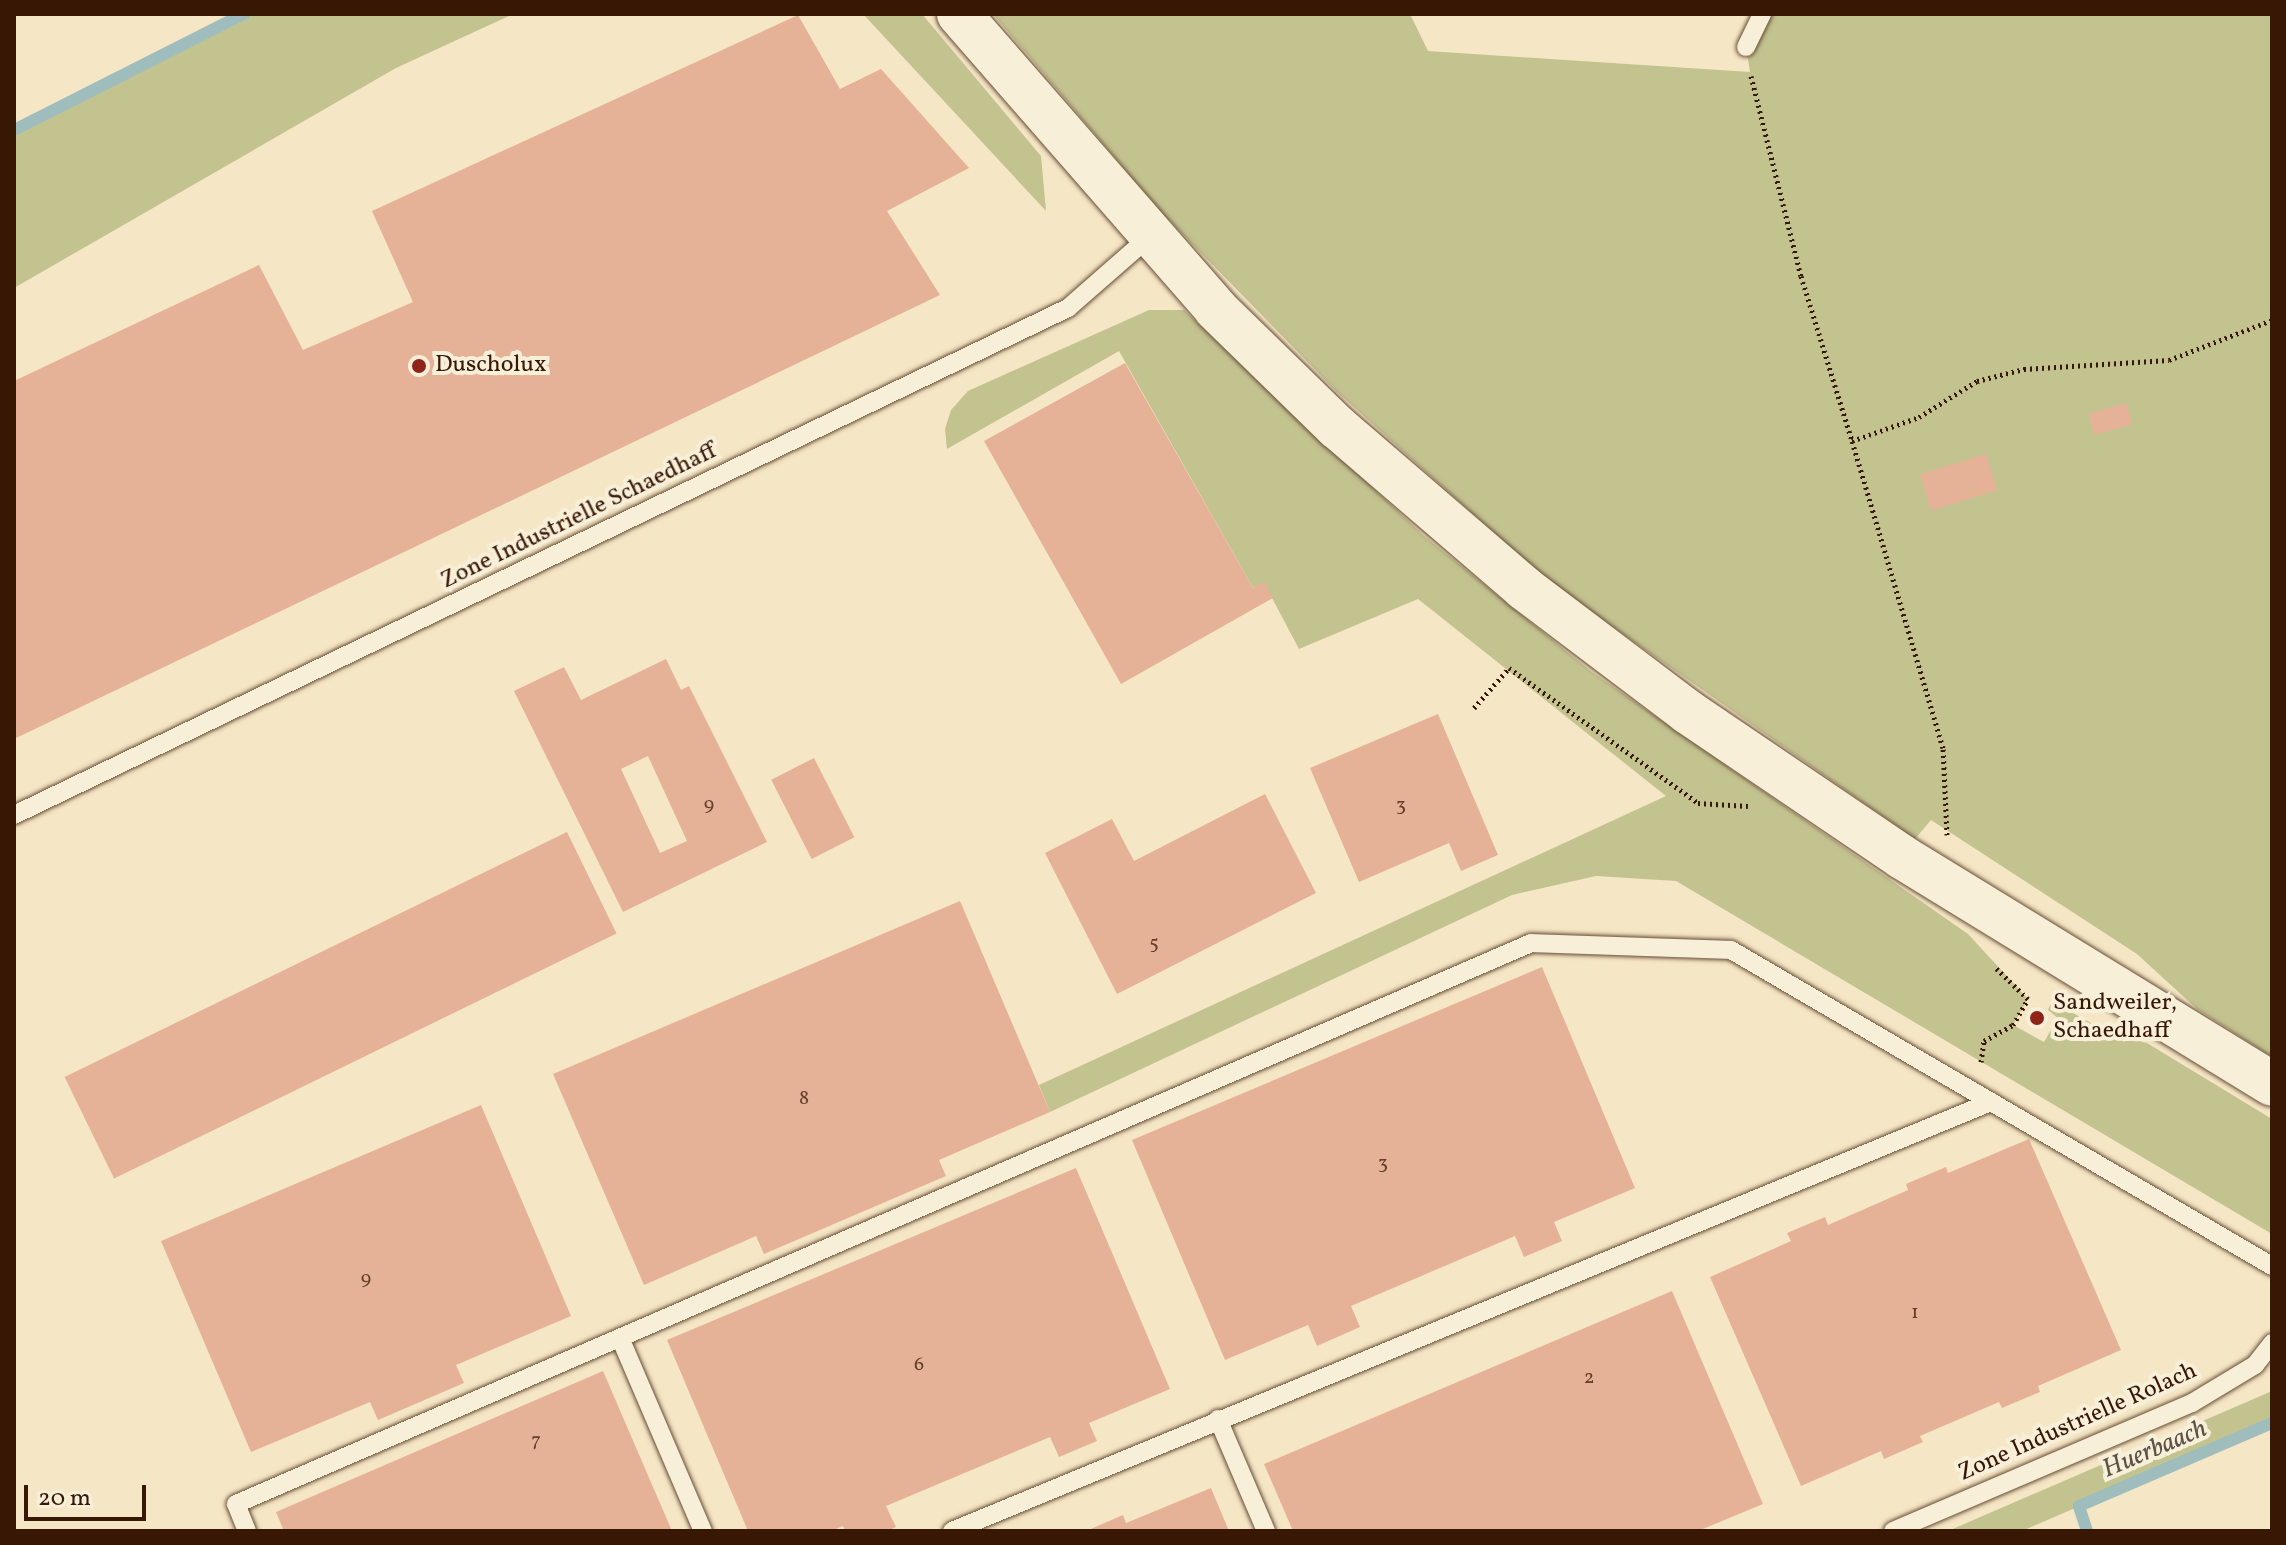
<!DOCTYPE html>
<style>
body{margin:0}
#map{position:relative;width:2286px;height:1545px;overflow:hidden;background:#f5e6c5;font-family:Vollkorn,serif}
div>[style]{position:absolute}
.green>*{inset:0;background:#c3c390}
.stream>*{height:12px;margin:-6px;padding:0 6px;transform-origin:6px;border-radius:6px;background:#a0bdbe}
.building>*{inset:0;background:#e6b297;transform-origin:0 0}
.path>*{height:5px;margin-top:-2.5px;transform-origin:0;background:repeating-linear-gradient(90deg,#381805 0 2px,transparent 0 6px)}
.roads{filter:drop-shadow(0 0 2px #674c35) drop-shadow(0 0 2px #674c35)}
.lane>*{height:18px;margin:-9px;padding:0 9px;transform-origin:9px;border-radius:9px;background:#f8efd9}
.secondary>*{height:44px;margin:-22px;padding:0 22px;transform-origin:22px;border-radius:22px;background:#f8efd9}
.dots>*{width:22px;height:22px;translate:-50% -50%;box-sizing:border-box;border:4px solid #f8efd9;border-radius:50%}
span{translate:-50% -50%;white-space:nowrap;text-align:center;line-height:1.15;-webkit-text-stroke:8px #f8efd9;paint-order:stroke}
.number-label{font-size:20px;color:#643e2a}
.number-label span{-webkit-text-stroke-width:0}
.poi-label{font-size:24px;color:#381805}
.left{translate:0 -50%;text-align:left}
.street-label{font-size:24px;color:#381805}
.water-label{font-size:26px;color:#5c5246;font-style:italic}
.frame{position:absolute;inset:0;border:16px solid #381805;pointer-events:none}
.scale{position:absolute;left:24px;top:1485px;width:122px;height:36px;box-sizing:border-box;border:4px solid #381805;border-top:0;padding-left:10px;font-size:24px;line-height:28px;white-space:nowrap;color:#381805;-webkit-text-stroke:6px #f8efd9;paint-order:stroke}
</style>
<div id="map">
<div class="green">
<i style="clip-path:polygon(244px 14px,513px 14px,396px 68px,14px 288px,14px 130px)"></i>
<i style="clip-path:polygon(863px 14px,922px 14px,1041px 156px,1046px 211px)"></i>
<i style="clip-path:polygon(993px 14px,1410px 14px,1428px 51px,1750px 72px,1746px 47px,1762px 14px,2272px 14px,2272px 1057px,2197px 1009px,2137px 954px,1931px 820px,1915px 839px,1549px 582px,1336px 391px,1162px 213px)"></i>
<i style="clip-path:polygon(1149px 310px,1184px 310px,1423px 535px,1592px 672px,1968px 934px,2028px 999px,2013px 1025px,2044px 1042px,2058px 1018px,2048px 1010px,2052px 1001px,2110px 1034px,2147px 1043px,2272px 1119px,2272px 1234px,1676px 881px,1596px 876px,1512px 895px,1050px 1112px,1039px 1085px,1666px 796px,1418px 599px,1299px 649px,1264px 583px,1253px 588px,1119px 351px,947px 449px,945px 429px,951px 410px,968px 391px)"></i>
<i style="clip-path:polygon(2272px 1391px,2272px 1423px,2022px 1531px,1948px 1531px)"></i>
</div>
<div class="stream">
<i style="left:14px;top:130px;width:258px;rotate:-26.8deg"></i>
<i style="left:2087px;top:1531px;width:26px;rotate:-108deg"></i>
<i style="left:2079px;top:1506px;width:210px;rotate:-23.3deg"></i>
</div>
<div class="building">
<i style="clip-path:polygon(798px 15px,840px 89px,881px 69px,969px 168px,887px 211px,940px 295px,14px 739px,14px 381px,259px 265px,303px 350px,413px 302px,372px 211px)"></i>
<i style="clip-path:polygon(1125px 363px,1253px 588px,1264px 582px,1273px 598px,1121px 684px,984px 441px)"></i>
<i style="left:2126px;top:403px;width:22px;height:39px;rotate:74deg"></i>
<i style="left:1986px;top:454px;width:38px;height:69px;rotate:73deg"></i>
<i style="clip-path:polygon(evenodd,666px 659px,681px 690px,689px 686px,767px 842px,623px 912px,514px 691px,564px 667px,581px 700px,666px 659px,648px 756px,687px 841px,660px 853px,621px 769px,648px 756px)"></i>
<i style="clip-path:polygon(1438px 714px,1498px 855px,1461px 871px,1449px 843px,1359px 882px,1310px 768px)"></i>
<i style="left:814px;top:758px;width:89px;height:48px;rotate:63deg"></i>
<i style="clip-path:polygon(1265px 794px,1316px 893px,1117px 994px,1045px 853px,1112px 819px,1134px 861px)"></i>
<i style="left:567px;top:832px;width:113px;height:559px;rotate:64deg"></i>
<i style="clip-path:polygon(960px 901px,1050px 1112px,939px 1160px,946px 1176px,764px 1254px,756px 1236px,644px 1285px,553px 1074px)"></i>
<i style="clip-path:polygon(1542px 967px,1635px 1188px,1554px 1222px,1562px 1241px,1524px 1257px,1515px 1236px,1351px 1306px,1360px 1327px,1317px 1346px,1308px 1325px,1225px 1360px,1132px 1140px)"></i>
<i style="clip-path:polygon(481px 1105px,571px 1316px,456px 1365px,464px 1383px,378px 1420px,370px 1402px,251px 1452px,161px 1241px)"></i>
<i style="clip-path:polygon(2029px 1139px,2121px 1350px,2038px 1386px,2040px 1392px,2002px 1408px,1999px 1402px,1920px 1436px,1923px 1442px,1884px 1459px,1881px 1451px,1801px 1486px,1710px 1277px,1791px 1241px,1787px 1233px,1825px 1217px,1828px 1225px,1908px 1190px,1906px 1184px,1946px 1167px,1948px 1173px)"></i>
<i style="clip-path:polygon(1076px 1168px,1170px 1389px,1089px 1423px,1097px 1441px,1059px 1457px,1050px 1437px,886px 1506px,896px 1527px,887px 1531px,845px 1531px,843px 1526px,831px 1531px,748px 1531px,667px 1340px)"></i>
<i style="clip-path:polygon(1672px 1291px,1763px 1504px,1698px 1531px,1293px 1531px,1264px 1464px)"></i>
<i style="clip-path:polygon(603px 1371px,672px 1531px,284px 1531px,276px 1512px)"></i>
<i style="clip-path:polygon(1211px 1488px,1229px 1531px,1086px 1531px,1123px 1515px,1126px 1523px)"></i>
</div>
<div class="path">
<i style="left:1751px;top:76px;width:206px;rotate:76deg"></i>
<i style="left:1801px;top:276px;width:173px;rotate:72.8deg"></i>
<i style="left:1474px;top:708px;width:53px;rotate:-48.8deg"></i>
<i style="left:1509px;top:668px;width:232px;rotate:35.5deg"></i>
<i style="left:1698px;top:803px;width:50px;rotate:3.4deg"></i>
<i style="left:1947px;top:835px;width:87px;rotate:-92.6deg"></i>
<i style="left:1943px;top:748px;width:320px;rotate:-106.5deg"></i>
<i style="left:1852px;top:441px;width:71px;rotate:-19.7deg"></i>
<i style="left:1919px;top:417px;width:68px;rotate:-31.8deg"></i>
<i style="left:1977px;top:381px;width:49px;rotate:-14.3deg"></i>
<i style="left:2024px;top:369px;width:145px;rotate:-3.6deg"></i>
<i style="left:2169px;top:360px;width:110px;rotate:-21.2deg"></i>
<i style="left:1981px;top:1062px;width:21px;rotate:-82deg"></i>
<i style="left:1984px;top:1041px;width:33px;rotate:-29deg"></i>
<i style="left:2013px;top:1025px;width:30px;rotate:-60deg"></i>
<i style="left:2028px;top:999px;width:45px;rotate:-135.9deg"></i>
</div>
<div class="roads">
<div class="lane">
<i style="left:1746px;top:47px;width:37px;rotate:-64deg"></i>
<i style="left:14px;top:815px;width:1170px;rotate:-25.69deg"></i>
<i style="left:1068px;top:308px;width:108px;rotate:-41.2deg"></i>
<i style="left:621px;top:1340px;width:208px;rotate:66.8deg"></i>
<i style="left:1218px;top:1419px;width:122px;rotate:66.8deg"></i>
<i style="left:247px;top:1531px;width:29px;rotate:-112deg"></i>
<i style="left:236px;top:1504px;width:1411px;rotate:-23.42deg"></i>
<i style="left:1531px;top:943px;width:200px;rotate:2deg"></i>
<i style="left:1731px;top:950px;width:627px;rotate:30.29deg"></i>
<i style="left:952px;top:1531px;width:1124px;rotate:-22.44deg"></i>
<i style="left:1893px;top:1531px;width:325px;rotate:-23.2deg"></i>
<i style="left:2192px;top:1403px;width:74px;rotate:-31.1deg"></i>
<i style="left:2255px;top:1365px;width:28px;rotate:-52deg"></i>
</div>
<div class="secondary">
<i style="left:959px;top:14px;width:391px;rotate:48.9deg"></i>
<i style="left:1216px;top:309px;width:169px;rotate:44.3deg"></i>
<i style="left:1337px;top:427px;width:247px;rotate:40.7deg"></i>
<i style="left:1524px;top:588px;width:206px;rotate:37.1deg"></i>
<i style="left:1688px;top:712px;width:258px;rotate:34.1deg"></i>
<i style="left:1902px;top:857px;width:434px;rotate:31.5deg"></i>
</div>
</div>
<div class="dots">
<i style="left:419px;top:366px;background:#8f2418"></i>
<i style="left:2037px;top:1018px;background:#8f2418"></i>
</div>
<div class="number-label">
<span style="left:709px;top:805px">9</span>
<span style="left:1401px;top:806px">3</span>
<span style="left:1154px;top:944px">5</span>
<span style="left:804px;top:1099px">8</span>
<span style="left:1383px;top:1164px">3</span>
<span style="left:366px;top:1279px">9</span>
<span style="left:1915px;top:1313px">1</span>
<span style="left:919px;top:1365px">6</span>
<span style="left:1589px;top:1378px">2</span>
<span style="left:536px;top:1441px">7</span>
</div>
<div class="poi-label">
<span class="left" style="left:435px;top:366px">Duscholux</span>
<span class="left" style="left:2053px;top:1018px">Sandweiler,<br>Schaedhaff</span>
</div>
<div class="street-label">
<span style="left:579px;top:517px;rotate:-26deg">Zone Industrielle Schaedhaff</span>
<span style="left:2078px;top:1423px;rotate:-24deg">Zone Industrielle Rolach</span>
</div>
<div class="water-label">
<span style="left:2155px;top:1450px;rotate:-23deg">Huerbaach</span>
</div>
<div class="frame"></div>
<div class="scale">20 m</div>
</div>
